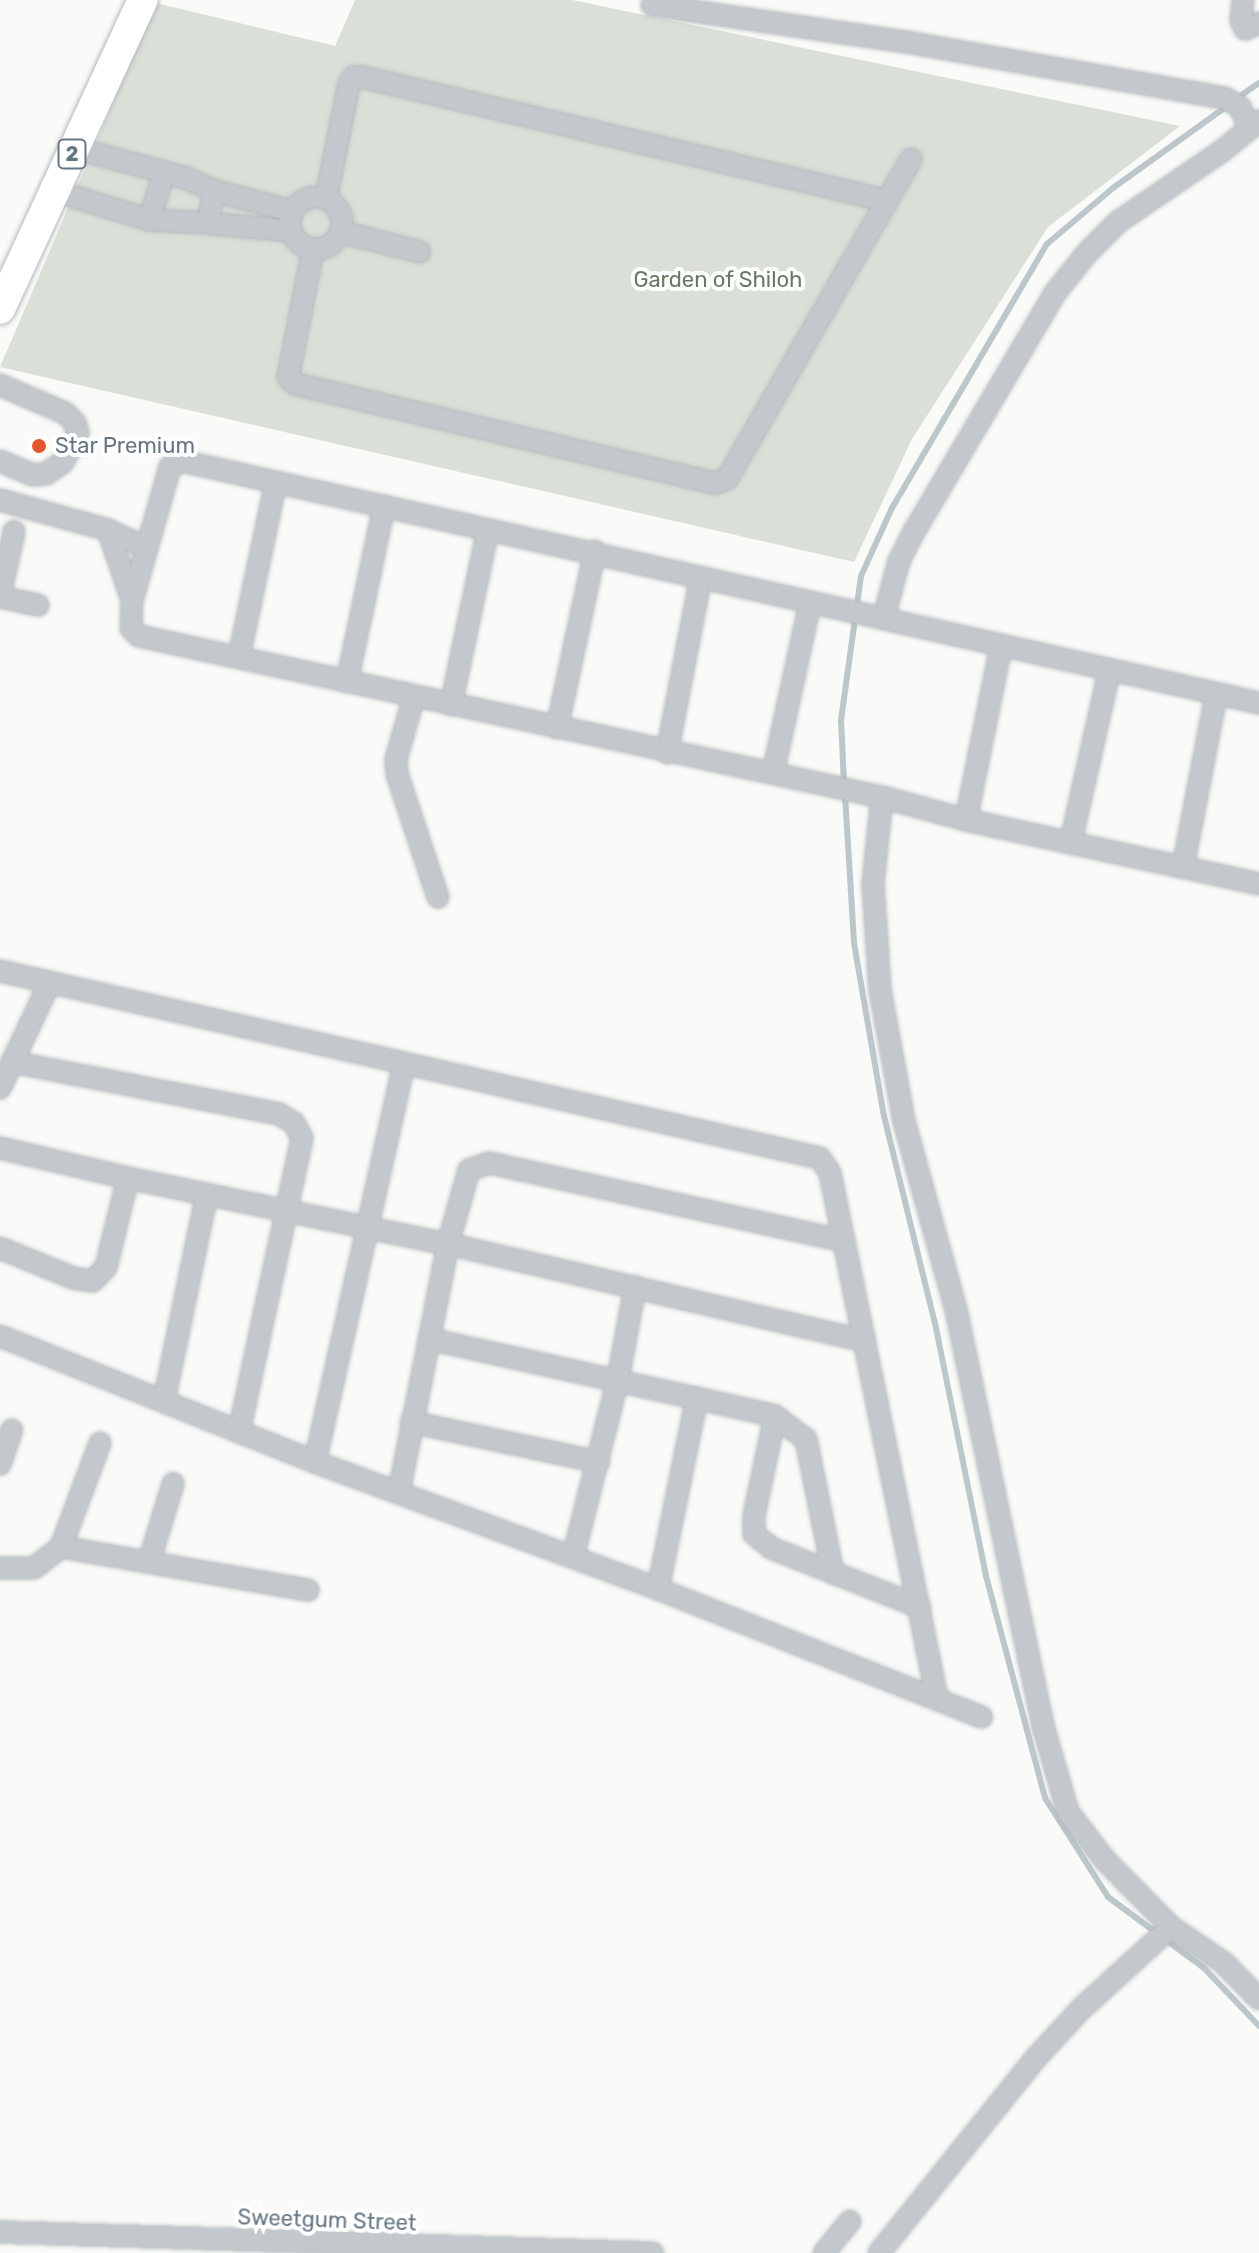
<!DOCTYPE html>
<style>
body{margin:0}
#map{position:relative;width:1259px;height:2253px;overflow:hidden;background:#fafaf8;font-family:Rubik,sans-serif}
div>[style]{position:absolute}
.green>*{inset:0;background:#dadfd7}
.stream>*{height:6px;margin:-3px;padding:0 3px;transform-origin:3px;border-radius:3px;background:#bbc7cb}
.roads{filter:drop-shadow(0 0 2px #b4b9bd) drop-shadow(0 0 2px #b4b9bd)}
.minor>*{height:20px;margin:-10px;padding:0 10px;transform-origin:10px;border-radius:10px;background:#c3c8cc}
.minor>.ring{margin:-10px;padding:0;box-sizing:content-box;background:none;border:20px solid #c3c8cc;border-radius:50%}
.highway>*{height:30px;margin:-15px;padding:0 15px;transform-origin:15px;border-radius:15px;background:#fff}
.dots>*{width:22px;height:22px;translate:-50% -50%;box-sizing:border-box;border:4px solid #fff;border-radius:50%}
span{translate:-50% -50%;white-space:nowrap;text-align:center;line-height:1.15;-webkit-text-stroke:8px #fff;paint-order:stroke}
.shield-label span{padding:2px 6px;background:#fff;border:2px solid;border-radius:6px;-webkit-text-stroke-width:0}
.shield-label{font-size:20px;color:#657683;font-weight:700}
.park-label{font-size:22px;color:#687a64}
.poi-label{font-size:22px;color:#657683}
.left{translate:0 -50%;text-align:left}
.street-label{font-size:22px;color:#657683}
</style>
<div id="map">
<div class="green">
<i style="clip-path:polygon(355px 0,572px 0,1180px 126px,1048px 227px,912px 439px,854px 562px,0 367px,156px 3px,335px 46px)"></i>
</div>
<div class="stream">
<i style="left:1236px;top:99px;width:28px;rotate:-35deg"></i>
<i style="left:844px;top:783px;width:63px;rotate:-92.7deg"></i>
<i style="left:841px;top:720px;width:145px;rotate:-82.1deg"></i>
<i style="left:861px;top:576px;width:75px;rotate:-65.5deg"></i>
<i style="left:892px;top:508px;width:306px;rotate:-59.6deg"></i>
<i style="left:1047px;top:244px;width:87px;rotate:-40.3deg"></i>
<i style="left:1113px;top:188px;width:140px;rotate:-35.7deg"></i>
<i style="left:845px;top:795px;width:148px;rotate:86.5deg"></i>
<i style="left:854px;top:943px;width:176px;rotate:80.2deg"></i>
<i style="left:884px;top:1116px;width:213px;rotate:76.2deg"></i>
<i style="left:935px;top:1323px;width:258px;rotate:78.6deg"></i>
<i style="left:986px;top:1576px;width:230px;rotate:75.1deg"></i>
<i style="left:1045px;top:1798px;width:117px;rotate:57.5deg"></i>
<i style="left:1108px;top:1897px;width:119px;rotate:36.5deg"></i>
<i style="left:1204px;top:1968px;width:80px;rotate:46.5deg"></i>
</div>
<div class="roads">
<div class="minor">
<i style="left:1243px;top:0;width:20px;rotate:96deg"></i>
<i style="left:1241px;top:20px;width:10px;rotate:66deg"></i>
<i style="left:1245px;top:29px;width:15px;rotate:-23deg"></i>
<i style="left:652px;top:5px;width:263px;rotate:8.3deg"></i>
<i style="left:912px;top:43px;width:318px;rotate:10deg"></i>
<i style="left:1225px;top:98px;width:17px;rotate:31deg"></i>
<i style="left:1240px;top:107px;width:24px;rotate:66deg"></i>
<i style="left:55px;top:191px;width:98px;rotate:17.1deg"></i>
<i style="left:149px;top:220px;width:58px;rotate:3deg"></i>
<i style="left:207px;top:223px;width:33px;rotate:-76deg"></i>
<i style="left:215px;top:191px;width:32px;rotate:-156deg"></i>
<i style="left:186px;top:178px;width:115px;rotate:-164.9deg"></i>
<i style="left:215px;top:191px;width:80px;rotate:14.6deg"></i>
<i class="ring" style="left:290px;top:197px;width:32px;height:32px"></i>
<i style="left:326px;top:199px;width:117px;rotate:-78.7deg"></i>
<i style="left:349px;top:84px;width:8px;rotate:-60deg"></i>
<i style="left:353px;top:77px;width:9px"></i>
<i style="left:362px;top:77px;width:540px;rotate:13.26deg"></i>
<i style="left:149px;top:220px;width:48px;rotate:-71.9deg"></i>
<i style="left:207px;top:223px;width:83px;rotate:5.5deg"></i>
<i style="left:341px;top:232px;width:81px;rotate:14.2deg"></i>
<i style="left:313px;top:250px;width:129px;rotate:101.1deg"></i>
<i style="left:288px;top:377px;width:10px;rotate:45deg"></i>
<i style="left:295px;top:384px;width:432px;rotate:13.3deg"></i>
<i style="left:715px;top:483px;width:13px;rotate:-18deg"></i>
<i style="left:727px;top:479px;width:369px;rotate:-60.1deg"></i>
<i style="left:0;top:385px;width:71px;rotate:23.3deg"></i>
<i style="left:65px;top:413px;width:14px;rotate:45deg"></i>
<i style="left:75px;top:423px;width:10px;rotate:73deg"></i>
<i style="left:78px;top:433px;width:33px;rotate:117deg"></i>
<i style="left:63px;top:462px;width:21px;rotate:145deg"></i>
<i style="left:46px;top:474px;width:13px;rotate:176deg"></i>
<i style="left:33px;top:475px;width:36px;rotate:-157deg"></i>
<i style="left:0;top:500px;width:112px;rotate:15.5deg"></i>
<i style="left:108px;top:530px;width:43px;rotate:24.8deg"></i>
<i style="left:108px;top:530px;width:74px;rotate:71.1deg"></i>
<i style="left:0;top:595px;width:65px;rotate:-77.5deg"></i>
<i style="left:0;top:597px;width:39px;rotate:12deg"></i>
<i style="left:884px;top:617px;width:58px;rotate:-75deg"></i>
<i style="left:899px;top:561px;width:35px;rotate:-63deg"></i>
<i style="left:915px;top:530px;width:275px;rotate:-59.4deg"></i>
<i style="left:1055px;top:293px;width:51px;rotate:-51.3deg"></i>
<i style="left:1087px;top:253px;width:44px;rotate:-45deg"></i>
<i style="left:1118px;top:222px;width:126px;rotate:-34.3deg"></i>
<i style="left:1222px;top:151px;width:48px;rotate:-39deg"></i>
<i style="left:239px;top:657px;width:179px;rotate:-78.1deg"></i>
<i style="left:347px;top:682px;width:180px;rotate:-78.1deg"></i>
<i style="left:414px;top:697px;width:65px;rotate:106.2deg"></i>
<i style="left:396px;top:759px;width:15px;rotate:86deg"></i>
<i style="left:397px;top:774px;width:130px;rotate:71.6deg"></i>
<i style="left:1259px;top:703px;width:1104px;rotate:-167.34deg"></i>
<i style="left:182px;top:461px;width:13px;rotate:153deg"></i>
<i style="left:170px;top:467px;width:138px;rotate:105.9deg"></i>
<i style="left:132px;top:600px;width:28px;rotate:92deg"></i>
<i style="left:131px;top:628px;width:11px;rotate:45deg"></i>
<i style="left:139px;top:636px;width:760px;rotate:12.23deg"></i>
<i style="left:882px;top:797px;width:87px;rotate:15.3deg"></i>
<i style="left:966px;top:820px;width:300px;rotate:12.3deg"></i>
<i style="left:451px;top:705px;width:179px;rotate:-78.1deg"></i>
<i style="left:557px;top:728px;width:181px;rotate:-77.9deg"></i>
<i style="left:667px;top:753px;width:179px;rotate:-79.1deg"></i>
<i style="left:773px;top:773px;width:174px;rotate:-77.7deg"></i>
<i style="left:882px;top:797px;width:87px;rotate:95.9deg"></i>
<i style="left:873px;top:884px;width:106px;rotate:86.2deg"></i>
<i style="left:880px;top:990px;width:133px;rotate:79.6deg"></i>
<i style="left:904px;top:1121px;width:200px;rotate:74.6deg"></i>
<i style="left:957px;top:1314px;width:421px;rotate:78.2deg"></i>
<i style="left:1043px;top:1726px;width:90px;rotate:73.8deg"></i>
<i style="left:1068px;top:1812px;width:61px;rotate:52.4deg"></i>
<i style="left:1105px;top:1860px;width:94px;rotate:45.4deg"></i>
<i style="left:1171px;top:1927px;width:64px;rotate:34.2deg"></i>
<i style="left:1224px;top:1963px;width:50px;rotate:45.8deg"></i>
<i style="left:966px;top:820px;width:177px;rotate:-78.6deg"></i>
<i style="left:1071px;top:841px;width:172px;rotate:-77.3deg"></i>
<i style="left:1183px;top:867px;width:174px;rotate:-79.1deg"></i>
<i style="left:0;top:971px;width:841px;rotate:12.85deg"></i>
<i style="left:820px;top:1158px;width:18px;rotate:56deg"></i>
<i style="left:830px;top:1173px;width:536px;rotate:78.48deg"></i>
<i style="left:12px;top:1062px;width:272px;rotate:11deg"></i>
<i style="left:279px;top:1114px;width:17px;rotate:31deg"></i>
<i style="left:294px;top:1123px;width:17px;rotate:62deg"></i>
<i style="left:302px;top:1138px;width:301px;rotate:102.1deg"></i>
<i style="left:0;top:1088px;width:117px;rotate:-64.7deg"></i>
<i style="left:0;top:1148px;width:131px;rotate:13.2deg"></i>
<i style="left:128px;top:1178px;width:327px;rotate:11.7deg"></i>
<i style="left:448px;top:1244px;width:428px;rotate:13.1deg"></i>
<i style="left:0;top:1248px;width:79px;rotate:22.3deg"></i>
<i style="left:73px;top:1278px;width:20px;rotate:9deg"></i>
<i style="left:93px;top:1281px;width:19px;rotate:-47deg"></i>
<i style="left:106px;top:1267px;width:92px;rotate:-76.1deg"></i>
<i style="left:0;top:1336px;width:339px;rotate:21.8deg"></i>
<i style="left:315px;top:1462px;width:366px;rotate:20.3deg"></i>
<i style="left:658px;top:1589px;width:348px;rotate:21.6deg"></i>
<i style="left:429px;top:1339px;width:354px;rotate:12.5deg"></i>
<i style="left:775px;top:1416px;width:39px;rotate:37deg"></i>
<i style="left:806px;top:1439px;width:137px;rotate:78.6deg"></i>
<i style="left:164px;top:1401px;width:211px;rotate:-78.3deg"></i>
<i style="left:775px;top:1416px;width:102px;rotate:101.9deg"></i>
<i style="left:754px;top:1516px;width:18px;rotate:90deg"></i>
<i style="left:754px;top:1534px;width:22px;rotate:39deg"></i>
<i style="left:771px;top:1548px;width:160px;rotate:21.6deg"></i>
<i style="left:411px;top:1422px;width:192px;rotate:12deg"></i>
<i style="left:315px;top:1462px;width:409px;rotate:-77.4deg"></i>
<i style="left:0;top:1464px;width:36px;rotate:-71deg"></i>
<i style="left:399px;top:1492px;width:253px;rotate:-78.8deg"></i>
<i style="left:448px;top:1244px;width:77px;rotate:-74.2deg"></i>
<i style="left:469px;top:1170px;width:21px;rotate:-19deg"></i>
<i style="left:489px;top:1163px;width:363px;rotate:12.4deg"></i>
<i style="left:61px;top:1547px;width:251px;rotate:9.9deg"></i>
<i style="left:573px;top:1557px;width:184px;rotate:-75.8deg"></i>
<i style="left:618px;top:1379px;width:94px;rotate:-79.5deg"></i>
<i style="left:149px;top:1562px;width:82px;rotate:-72.9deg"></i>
<i style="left:0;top:1568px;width:34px"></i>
<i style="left:34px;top:1568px;width:34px;rotate:-38deg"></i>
<i style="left:61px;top:1547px;width:111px;rotate:-69.4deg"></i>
<i style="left:658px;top:1589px;width:195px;rotate:-78.5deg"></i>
<i style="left:0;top:2232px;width:653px;rotate:1.84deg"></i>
<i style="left:824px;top:2253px;width:41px;rotate:-50.9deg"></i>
<i style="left:879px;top:2253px;width:249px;rotate:-51.2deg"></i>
<i style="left:1035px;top:2059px;width:67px;rotate:-47.4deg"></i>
<i style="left:1080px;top:2010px;width:123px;rotate:-42.4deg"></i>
</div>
<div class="highway">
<i style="left:0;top:309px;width:340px;rotate:-65.2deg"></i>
</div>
</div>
<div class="dots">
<i style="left:39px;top:446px;background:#e4572e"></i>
</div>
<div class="shield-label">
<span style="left:72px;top:154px">2</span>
</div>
<div class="park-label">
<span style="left:718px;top:280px">Garden of Shiloh</span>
</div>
<div class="poi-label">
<span class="left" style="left:55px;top:446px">Star Premium</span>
</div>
<div class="street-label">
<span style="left:327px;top:2220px;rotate:2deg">Sweetgum Street</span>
</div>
</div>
